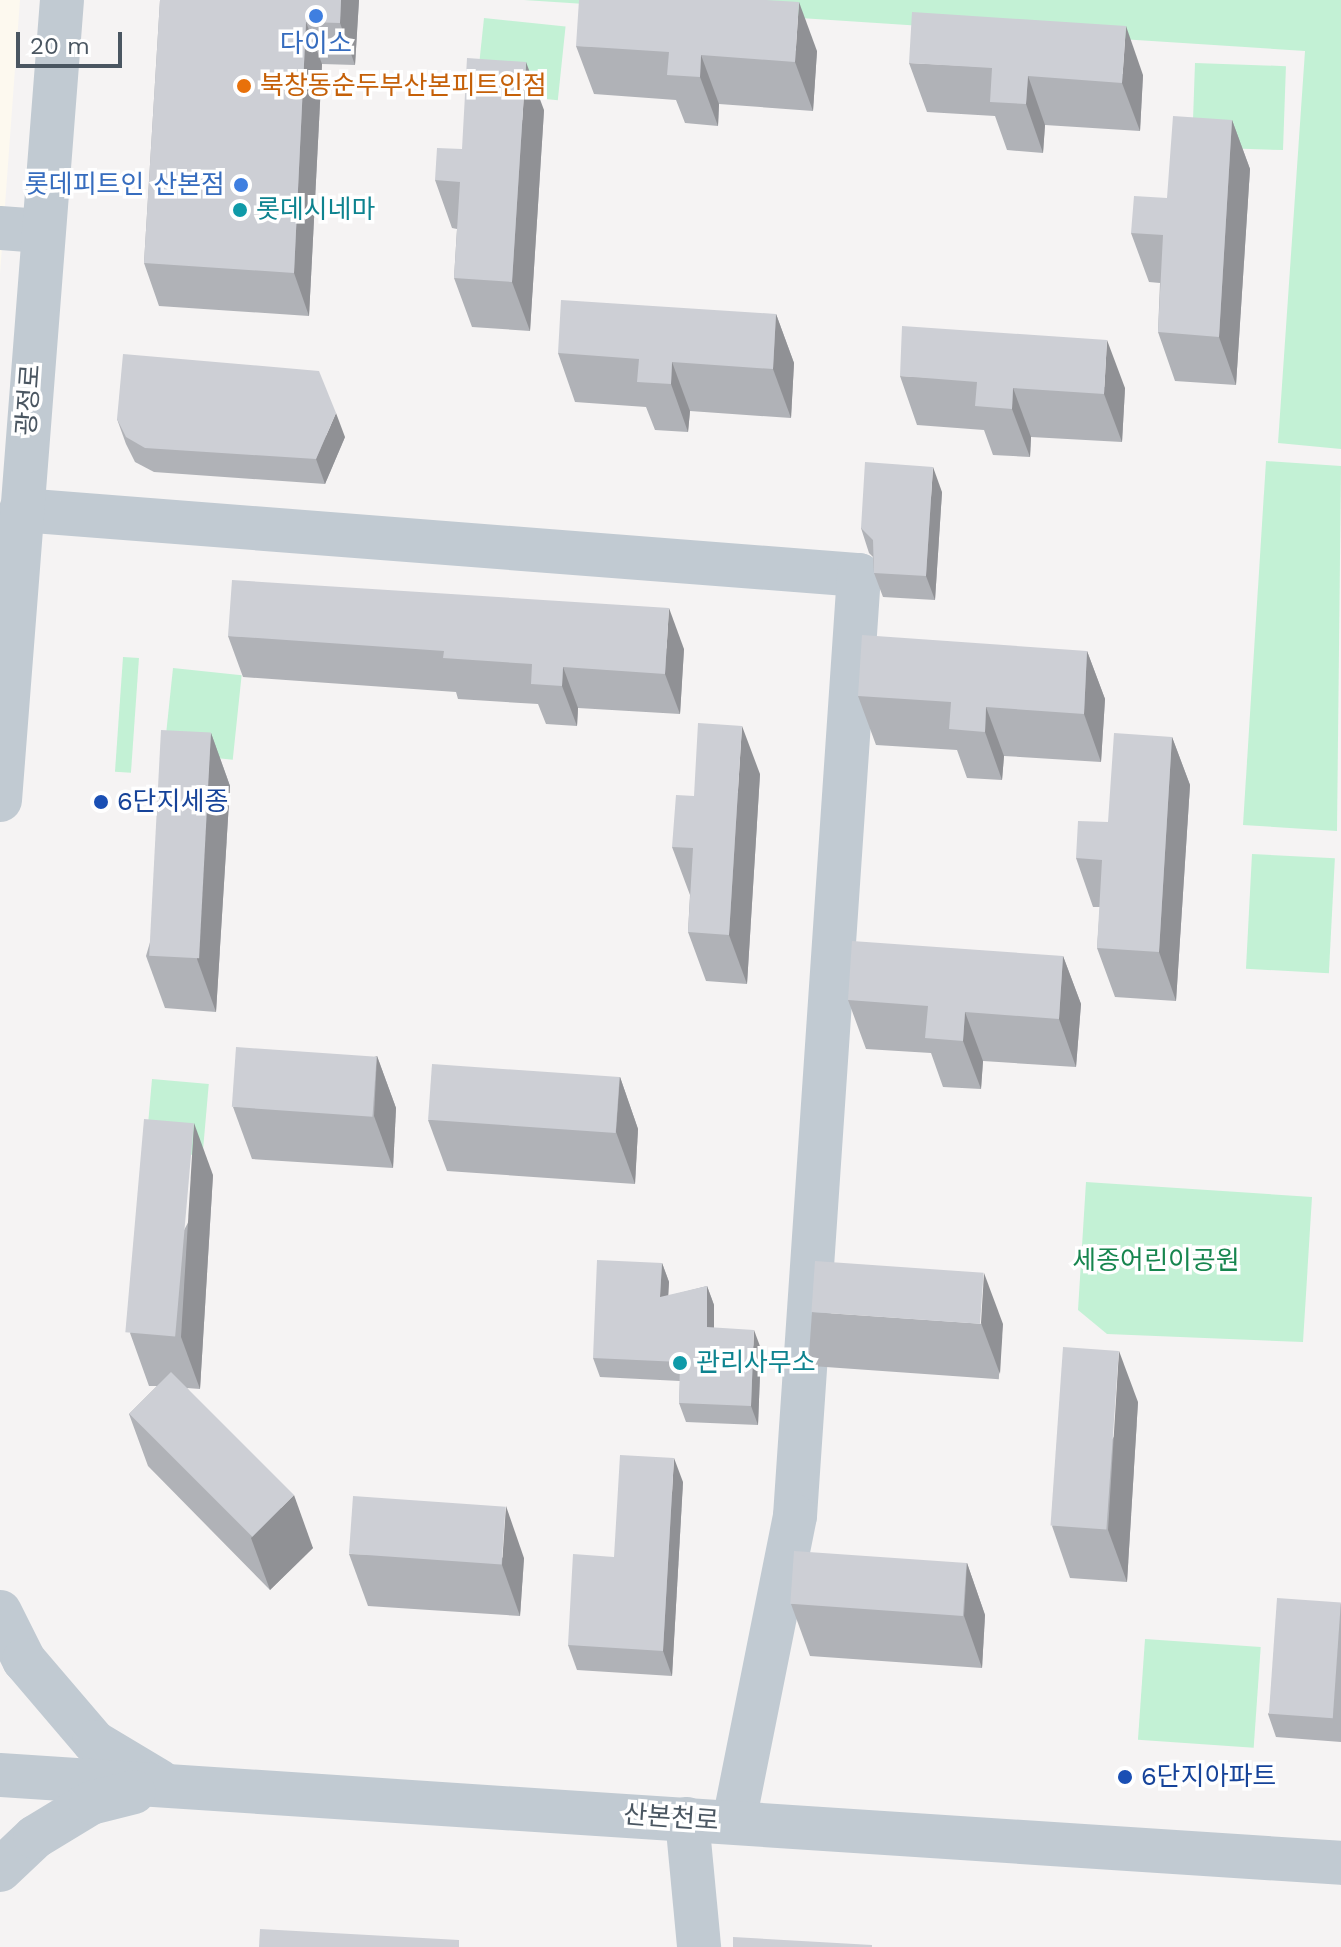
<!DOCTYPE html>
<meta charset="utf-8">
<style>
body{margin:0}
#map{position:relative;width:1341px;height:1947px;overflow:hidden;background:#f5f3f3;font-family:"Work Sans","Noto Sans KR",sans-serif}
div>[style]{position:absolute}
.commercial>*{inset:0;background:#fdf9ef}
.green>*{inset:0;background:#c3f1d5;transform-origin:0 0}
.minor>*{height:44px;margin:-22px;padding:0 22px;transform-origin:22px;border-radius:22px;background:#c1cad2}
.wall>*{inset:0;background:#b0b2b7;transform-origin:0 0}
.shaded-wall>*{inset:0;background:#909195}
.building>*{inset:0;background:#cdcfd5;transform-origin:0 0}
.dots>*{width:22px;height:22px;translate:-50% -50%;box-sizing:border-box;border:4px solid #fff;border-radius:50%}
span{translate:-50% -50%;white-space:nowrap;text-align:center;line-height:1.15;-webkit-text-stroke:7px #fff;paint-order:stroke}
.shop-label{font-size:26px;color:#366cbe}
.right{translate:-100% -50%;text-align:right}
.food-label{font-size:26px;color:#c56008}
.left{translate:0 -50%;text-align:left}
.culture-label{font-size:26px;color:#0d838f}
.street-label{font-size:26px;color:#4a5661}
.transit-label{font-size:26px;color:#164399}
.park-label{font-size:26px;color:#17864f}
.scale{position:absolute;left:16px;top:32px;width:106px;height:36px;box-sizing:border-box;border:4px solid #4a5661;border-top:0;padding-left:10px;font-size:24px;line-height:28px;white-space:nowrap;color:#4a5661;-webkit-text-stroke:6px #fff;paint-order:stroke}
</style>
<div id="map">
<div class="commercial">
<i style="clip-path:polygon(0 0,20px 0,0 274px)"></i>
</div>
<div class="green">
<i style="clip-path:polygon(524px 0,1341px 0,1341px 449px,1278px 443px,1305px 51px)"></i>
<i style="left:484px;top:18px;width:82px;height:74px;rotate:6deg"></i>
<i style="left:1195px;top:63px;width:91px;height:84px;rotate:2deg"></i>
<i style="clip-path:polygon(1266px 461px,1341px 466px,1337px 831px,1243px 825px)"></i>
<i style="left:123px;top:657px;width:16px;height:115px;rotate:4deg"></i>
<i style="left:173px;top:668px;width:69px;height:85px;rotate:6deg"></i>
<i style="left:1252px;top:854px;width:83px;height:115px;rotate:3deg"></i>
<i style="left:152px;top:1079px;width:57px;height:72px;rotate:5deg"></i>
<i style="clip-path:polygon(1086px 1182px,1312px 1197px,1303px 1342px,1107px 1334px,1078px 1310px)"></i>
<i style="left:1145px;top:1639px;width:116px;height:101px;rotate:4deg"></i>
</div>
<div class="minor">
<i style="left:0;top:228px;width:41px;rotate:4.2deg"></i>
<i style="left:21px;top:510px;width:841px;rotate:4.44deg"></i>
<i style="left:859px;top:575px;width:943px;rotate:93.89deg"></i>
<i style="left:795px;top:1516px;width:312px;rotate:101.3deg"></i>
<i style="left:0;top:800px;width:802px;rotate:-85.57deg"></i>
<i style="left:0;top:1612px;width:54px;rotate:63.4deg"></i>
<i style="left:24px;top:1660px;width:108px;rotate:49.5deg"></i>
<i style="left:94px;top:1742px;width:76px;rotate:31deg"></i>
<i style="left:0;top:1775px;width:1344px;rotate:3.75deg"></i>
<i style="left:687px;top:1819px;width:129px;rotate:84.6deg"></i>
<i style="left:0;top:1870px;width:48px;rotate:-43.3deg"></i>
<i style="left:35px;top:1837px;width:66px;rotate:-31.3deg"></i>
<i style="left:91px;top:1803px;width:44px;rotate:-14.3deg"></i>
</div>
<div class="wall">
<i style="clip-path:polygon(160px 0,359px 0,355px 65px,322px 64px,309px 316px,159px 306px,144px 263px)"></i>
<i style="clip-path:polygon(576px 46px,817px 51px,813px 111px,719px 104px,718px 126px,685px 123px,676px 100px,594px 94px)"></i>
<i style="clip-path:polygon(909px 63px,1143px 75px,1140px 131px,1045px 125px,1043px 153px,1007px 150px,995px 116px,927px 112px)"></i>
<i style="clip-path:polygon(544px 110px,530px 331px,472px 327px,454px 278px,457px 229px,452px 228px,435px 180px,462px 149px)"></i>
<i style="clip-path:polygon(1232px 120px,1250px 169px,1236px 385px,1175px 381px,1158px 332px,1160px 283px,1149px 282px,1131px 233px,1167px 198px)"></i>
<i style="clip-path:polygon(776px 314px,794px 363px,791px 418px,690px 411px,688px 432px,655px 430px,646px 407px,575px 402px,558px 353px)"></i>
<i style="clip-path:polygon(900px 376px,1125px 388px,1122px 442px,1031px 437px,1030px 457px,993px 455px,984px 430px,917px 425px)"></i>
<i style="clip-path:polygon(117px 419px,345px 437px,325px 484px,154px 472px,135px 462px,126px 444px)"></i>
<i style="clip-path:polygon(942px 492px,935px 600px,883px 597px,874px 573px,873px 557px,869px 553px,861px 528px)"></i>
<i style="clip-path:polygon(228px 636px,684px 649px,680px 714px,578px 708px,577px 726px,546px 724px,538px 704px,458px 699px,456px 692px,243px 677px)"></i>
<i style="clip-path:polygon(1087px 651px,1105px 699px,1101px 762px,1004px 756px,1002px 780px,967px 778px,957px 750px,876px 745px,858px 696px)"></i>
<i style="clip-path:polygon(211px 733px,230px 786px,216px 1012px,165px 1008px,146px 956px)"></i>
<i style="clip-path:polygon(1172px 737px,1190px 785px,1176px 1001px,1115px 997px,1097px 948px,1100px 907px,1093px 907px,1076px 858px,1108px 822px)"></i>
<i style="clip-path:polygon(760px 774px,747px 984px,706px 981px,688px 932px,690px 895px,672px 847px)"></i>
<i style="clip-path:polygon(1063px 956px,1081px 1004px,1076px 1067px,983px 1061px,981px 1089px,943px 1087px,931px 1053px,866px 1049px,848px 1000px)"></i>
<i style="clip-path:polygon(377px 1056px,396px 1108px,393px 1168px,252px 1159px,233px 1107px)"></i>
<i style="clip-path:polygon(620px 1077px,638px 1129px,635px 1184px,447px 1171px,428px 1120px)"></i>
<i style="clip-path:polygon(213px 1175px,200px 1389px,187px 1388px,313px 1548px,270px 1590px,148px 1466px,129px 1414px,157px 1386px,149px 1386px,130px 1333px)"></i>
<i style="clip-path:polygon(662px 1263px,669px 1282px,668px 1296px,707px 1286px,714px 1305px,714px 1328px,761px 1349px,758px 1425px,686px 1422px,679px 1403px,680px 1381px,600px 1377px,593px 1358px)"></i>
<i style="left:812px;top:1312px;width:191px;height:54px;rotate:4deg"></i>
<i style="clip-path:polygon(1138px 1402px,1127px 1582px,1070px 1578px,1052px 1526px)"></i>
<i style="clip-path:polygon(683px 1482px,672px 1676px,577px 1670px,568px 1645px,614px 1557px)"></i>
<i style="clip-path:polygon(349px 1554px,524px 1558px,520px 1616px,368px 1606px)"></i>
<i style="clip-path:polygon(967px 1563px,985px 1615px,982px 1668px,810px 1656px,791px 1604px)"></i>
<i style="clip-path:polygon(1341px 1603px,1341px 1742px,1276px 1737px,1268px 1714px)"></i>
</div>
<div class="shaded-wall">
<i style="clip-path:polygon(341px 0,359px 0,355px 65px,340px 23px)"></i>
<i style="clip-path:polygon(799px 2px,817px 51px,813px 111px,795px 62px)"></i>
<i style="clip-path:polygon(306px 22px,322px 64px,309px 316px,294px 273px)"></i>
<i style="clip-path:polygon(1126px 26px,1143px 75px,1140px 131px,1122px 83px)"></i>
<i style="clip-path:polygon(701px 55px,719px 104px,718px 126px,700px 77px)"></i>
<i style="clip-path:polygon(526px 62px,544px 110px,530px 331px,512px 282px)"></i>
<i style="clip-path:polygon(1028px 76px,1045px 125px,1043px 153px,1026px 104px)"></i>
<i style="clip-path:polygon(1232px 120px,1250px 169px,1236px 385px,1219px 337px)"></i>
<i style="clip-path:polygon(776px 314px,794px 363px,791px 418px,773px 369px)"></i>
<i style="clip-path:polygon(1107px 340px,1125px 388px,1122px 442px,1104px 394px)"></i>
<i style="clip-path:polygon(672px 362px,690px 411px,688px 432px,671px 384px)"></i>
<i style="clip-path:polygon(1013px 388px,1031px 437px,1030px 457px,1012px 409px)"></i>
<i style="clip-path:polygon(336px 413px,345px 437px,325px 484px,316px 459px)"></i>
<i style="clip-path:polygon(933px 467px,942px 492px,935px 600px,926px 576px)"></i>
<i style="clip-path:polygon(669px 608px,684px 649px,680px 714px,665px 674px)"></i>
<i style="clip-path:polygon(1087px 651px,1105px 699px,1101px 762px,1084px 714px)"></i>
<i style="clip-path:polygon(563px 667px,578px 708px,577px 726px,562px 686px)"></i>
<i style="clip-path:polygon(986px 707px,1004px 756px,1002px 780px,985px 732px)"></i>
<i style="clip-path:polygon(742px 726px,760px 774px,747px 984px,729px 935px)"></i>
<i style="clip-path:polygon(211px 733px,230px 786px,216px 1012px,197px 959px)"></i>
<i style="clip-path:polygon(1172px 737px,1190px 785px,1176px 1001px,1159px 952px)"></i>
<i style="clip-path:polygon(1063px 956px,1081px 1004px,1076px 1067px,1059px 1019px)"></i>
<i style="clip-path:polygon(965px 1012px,983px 1061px,981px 1089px,963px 1041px)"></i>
<i style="clip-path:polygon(377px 1056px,396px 1108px,393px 1168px,374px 1116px)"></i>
<i style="clip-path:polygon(620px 1077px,638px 1129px,635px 1184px,616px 1132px)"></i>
<i style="clip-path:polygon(194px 1123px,213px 1175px,200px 1389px,181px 1337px)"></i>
<i style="clip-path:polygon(662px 1263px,669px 1282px,667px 1316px,660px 1297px)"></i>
<i style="clip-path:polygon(984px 1273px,1003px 1324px,1000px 1374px,981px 1323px)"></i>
<i style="clip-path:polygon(707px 1286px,714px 1305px,714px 1347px,707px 1327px)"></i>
<i style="clip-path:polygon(754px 1330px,761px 1349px,758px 1425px,751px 1406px)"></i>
<i style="clip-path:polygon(1119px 1351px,1138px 1402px,1127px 1582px,1108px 1530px)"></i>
<i style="clip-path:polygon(674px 1458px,683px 1482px,672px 1676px,663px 1651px)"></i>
<i style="clip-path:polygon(294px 1495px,313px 1548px,270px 1590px,251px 1538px)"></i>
<i style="clip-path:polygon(506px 1506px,524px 1558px,520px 1616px,502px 1565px)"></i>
<i style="clip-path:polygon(967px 1563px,985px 1615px,982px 1668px,964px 1616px)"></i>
</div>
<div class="building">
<i style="clip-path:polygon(160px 0,341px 0,340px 23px,306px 22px,294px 273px,144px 263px)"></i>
<i style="clip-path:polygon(579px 0,766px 0,799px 2px,795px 62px,701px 55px,700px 77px,667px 75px,669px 52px,576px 46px)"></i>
<i style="clip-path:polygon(912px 12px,1126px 26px,1122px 83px,1028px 76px,1026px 104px,990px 102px,992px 68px,909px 63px)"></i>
<i style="clip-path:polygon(467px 58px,526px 62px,512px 282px,454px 278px,460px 182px,435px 180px,437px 148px,462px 149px)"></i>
<i style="clip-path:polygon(1173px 116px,1232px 120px,1219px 337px,1158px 332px,1163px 235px,1131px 233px,1134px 196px,1167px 198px)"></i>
<i style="clip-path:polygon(561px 300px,776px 314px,773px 369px,672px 362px,671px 384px,637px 382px,639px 359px,558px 353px)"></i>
<i style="clip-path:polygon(902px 326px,1107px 340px,1104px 394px,1013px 388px,1012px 409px,975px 406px,977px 382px,900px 376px)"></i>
<i style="clip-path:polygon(123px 354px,319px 371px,336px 413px,316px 459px,145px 448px,126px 437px,117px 419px)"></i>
<i style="clip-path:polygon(865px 462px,933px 467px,926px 576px,874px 573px,873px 540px,861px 528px)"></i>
<i style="clip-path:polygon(232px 580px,669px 608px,665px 674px,563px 667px,562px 686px,531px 684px,532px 664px,443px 658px,444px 651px,228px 636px)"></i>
<i style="clip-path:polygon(862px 635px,1087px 651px,1084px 714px,986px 707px,985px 732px,949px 729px,951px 702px,858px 696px)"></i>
<i style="clip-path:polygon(698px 723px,742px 726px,729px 935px,688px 932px,693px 848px,672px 847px,676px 795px,694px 796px)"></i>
<i style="left:161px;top:730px;width:50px;height:226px;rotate:3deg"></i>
<i style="clip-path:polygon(1114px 733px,1172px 737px,1159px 952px,1097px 948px,1102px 860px,1076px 858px,1078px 821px,1108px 822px)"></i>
<i style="clip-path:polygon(852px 941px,1063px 956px,1059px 1019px,965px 1012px,963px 1041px,925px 1038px,928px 1006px,848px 1000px)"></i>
<i style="left:236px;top:1047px;width:141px;height:60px;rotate:4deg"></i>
<i style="left:432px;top:1064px;width:188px;height:56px;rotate:4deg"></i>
<i style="left:144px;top:1119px;width:50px;height:214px;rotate:5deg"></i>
<i style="clip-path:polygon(597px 1260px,662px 1263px,660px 1297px,707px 1286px,707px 1327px,754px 1330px,751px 1406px,679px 1403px,680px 1362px,593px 1358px)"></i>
<i style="left:815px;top:1261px;width:169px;height:51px;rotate:4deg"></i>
<i style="left:1063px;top:1347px;width:56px;height:179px;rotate:4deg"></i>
<i style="left:171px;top:1372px;width:174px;height:59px;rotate:45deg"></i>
<i style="clip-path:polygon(620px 1455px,674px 1458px,663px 1651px,568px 1645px,573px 1554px,614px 1557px)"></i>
<i style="left:353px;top:1496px;width:153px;height:58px;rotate:4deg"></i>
<i style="left:794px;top:1551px;width:173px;height:53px;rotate:4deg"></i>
<i style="left:1277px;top:1598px;width:64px;height:116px;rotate:4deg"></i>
<i style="clip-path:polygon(260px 1929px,459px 1940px,459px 1947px,259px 1947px)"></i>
<i style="clip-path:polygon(733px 1937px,872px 1945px,872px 1947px,733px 1947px)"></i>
</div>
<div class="dots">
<i style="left:316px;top:16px;background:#3f7fe0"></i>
<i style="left:244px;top:86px;background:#e8710a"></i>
<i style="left:241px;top:185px;background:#3f7fe0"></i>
<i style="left:240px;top:210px;background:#0f9aa8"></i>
<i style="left:101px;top:802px;background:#1a4fb4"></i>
<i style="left:680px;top:1363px;background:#0f9aa8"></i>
<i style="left:1125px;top:1777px;background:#1a4fb4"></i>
</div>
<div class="shop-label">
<span style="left:316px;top:44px">다이소</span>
<span class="right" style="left:225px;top:185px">롯데피트인 산본점</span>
</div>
<div class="food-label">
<span class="left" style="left:260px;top:86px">북창동순두부산본피트인점</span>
</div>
<div class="culture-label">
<span class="left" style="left:256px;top:210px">롯데시네마</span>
<span class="left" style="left:696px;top:1363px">관리사무소</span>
</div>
<div class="street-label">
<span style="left:29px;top:400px;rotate:-86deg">광정로</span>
<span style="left:671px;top:1818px;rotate:4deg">산본천로</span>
</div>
<div class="transit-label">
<span class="left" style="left:117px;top:802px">6단지세종</span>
<span class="left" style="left:1141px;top:1777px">6단지아파트</span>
</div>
<div class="park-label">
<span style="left:1156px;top:1261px">세종어린이공원</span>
</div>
<div class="scale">20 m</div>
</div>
